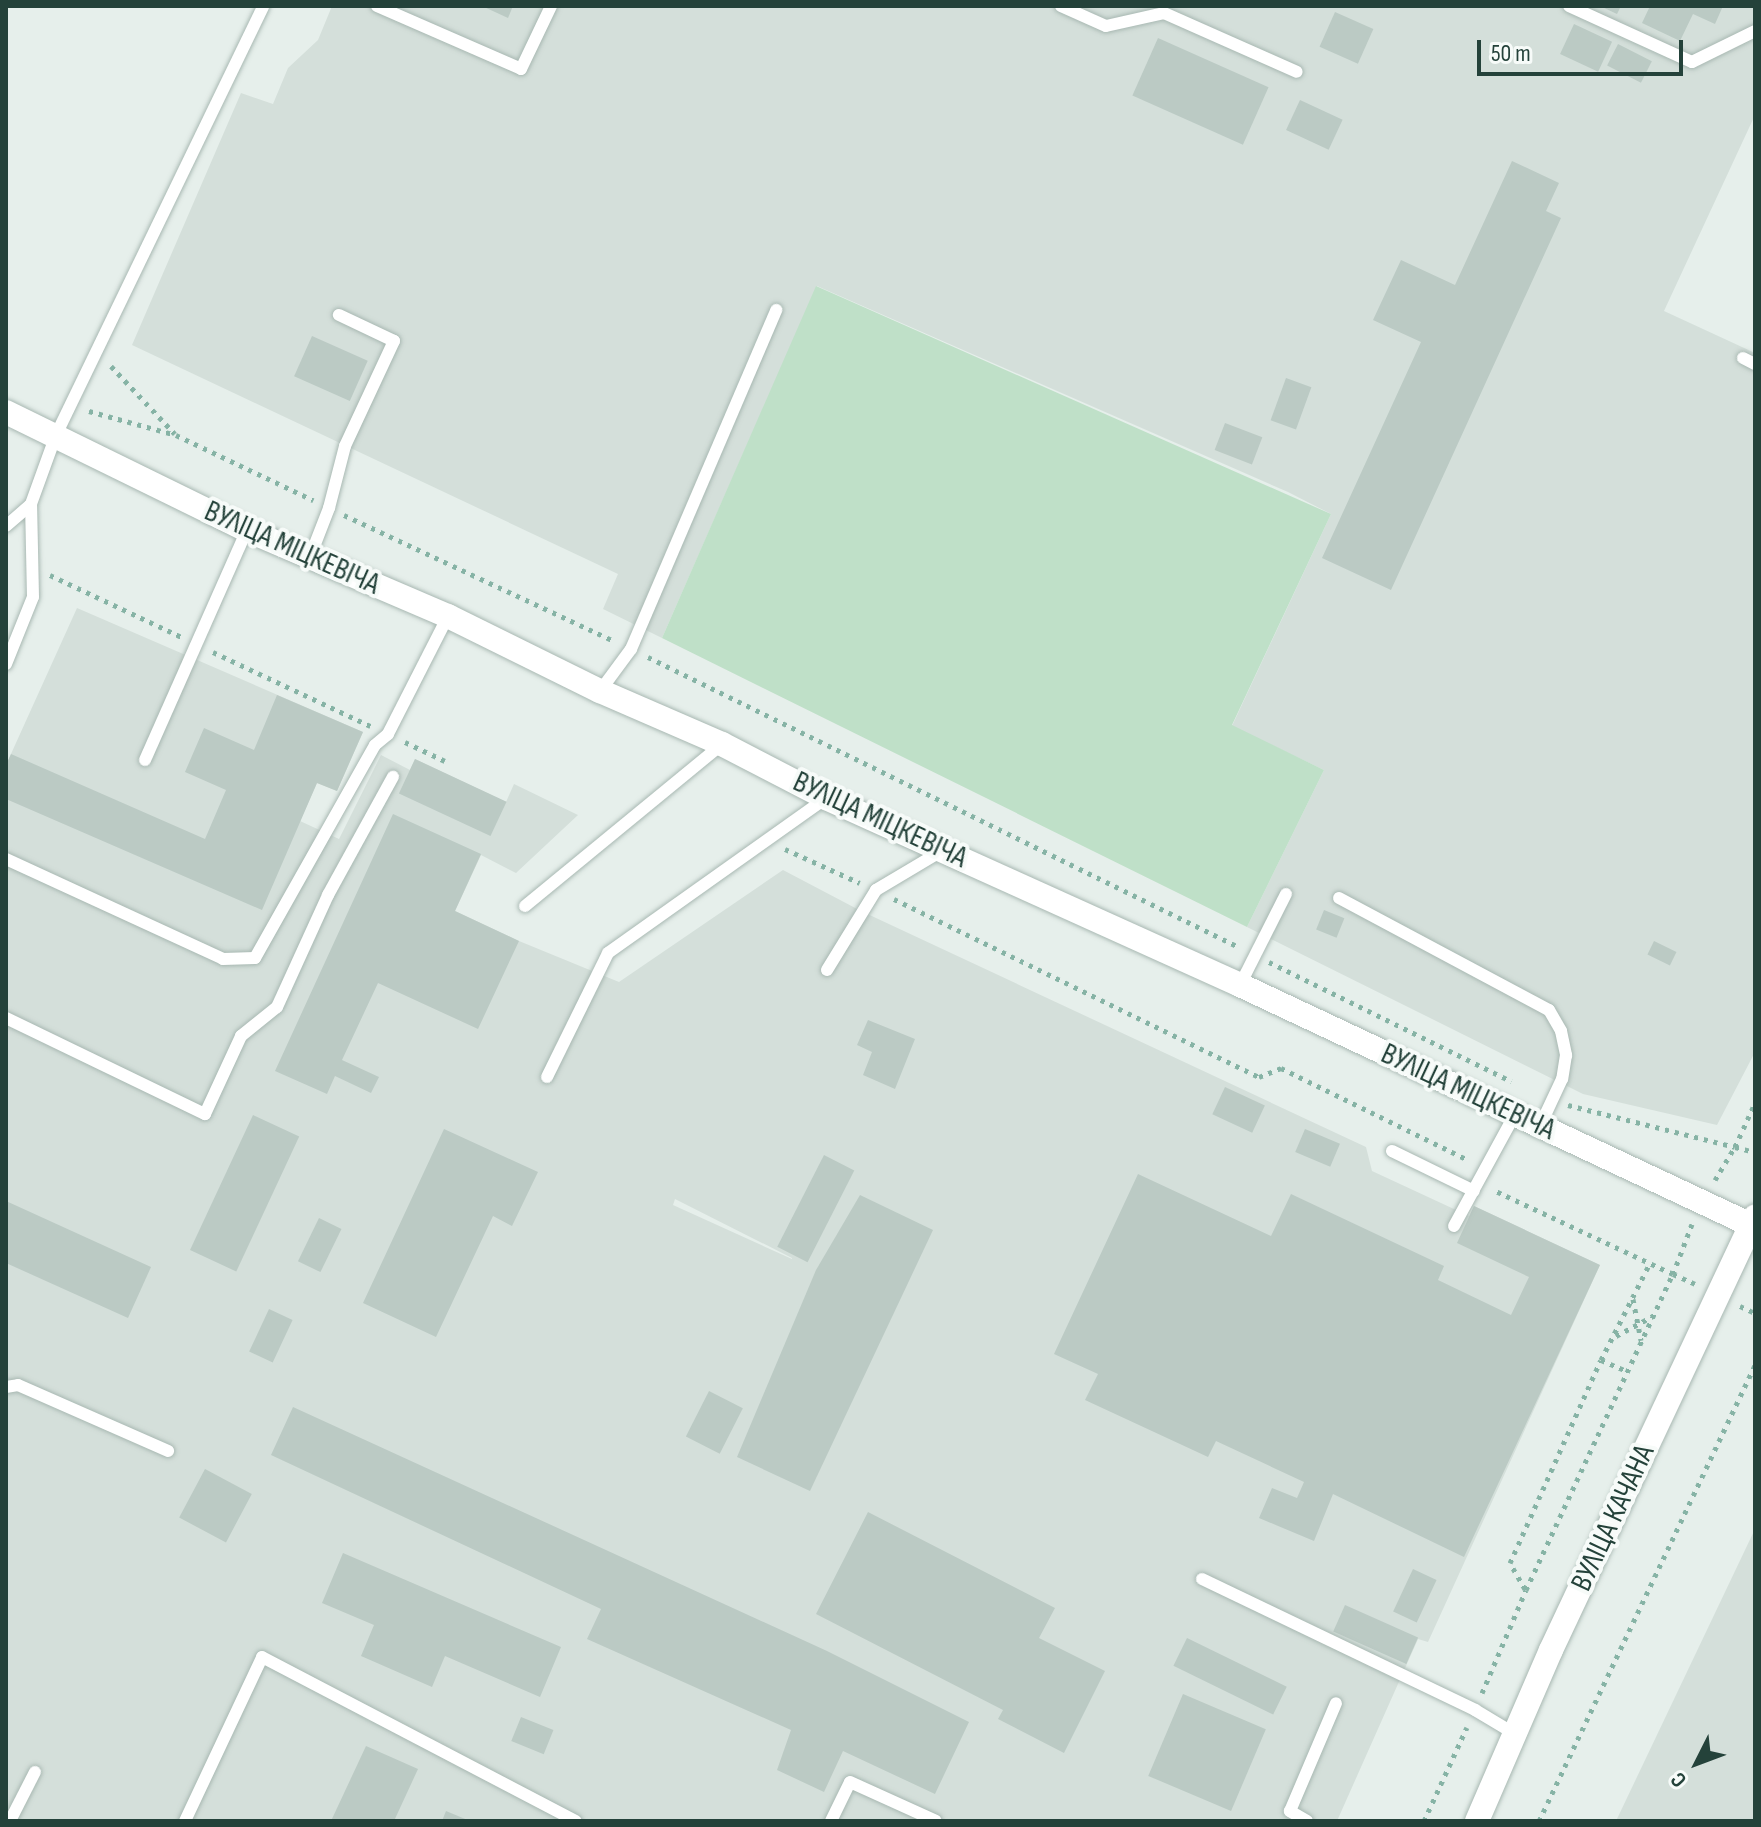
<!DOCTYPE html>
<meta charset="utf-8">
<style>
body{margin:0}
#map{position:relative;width:1761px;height:1827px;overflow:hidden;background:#e6efeb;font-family:"Sofia Sans Condensed",sans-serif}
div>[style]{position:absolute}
.built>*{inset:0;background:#d4dfda}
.green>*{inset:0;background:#bfe0c8}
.building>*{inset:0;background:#bbcac4;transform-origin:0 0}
.path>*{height:5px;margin-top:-2.5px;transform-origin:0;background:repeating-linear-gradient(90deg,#86b3a5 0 4px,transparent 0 10px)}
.roads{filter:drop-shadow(0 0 2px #a8b8b2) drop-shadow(0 0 2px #a8b8b2)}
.service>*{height:12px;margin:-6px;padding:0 6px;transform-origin:6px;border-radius:6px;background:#fff}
.minor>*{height:24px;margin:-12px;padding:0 12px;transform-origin:12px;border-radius:12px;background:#fff}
.secondary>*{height:24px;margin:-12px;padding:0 12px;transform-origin:12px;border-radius:12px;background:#fff}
span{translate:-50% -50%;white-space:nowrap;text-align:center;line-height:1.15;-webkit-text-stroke:8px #f7fbf9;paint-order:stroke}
.street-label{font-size:30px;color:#24423a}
.frame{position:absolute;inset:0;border:8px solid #24423a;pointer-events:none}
.north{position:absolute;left:1657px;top:1723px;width:80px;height:80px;-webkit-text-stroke:6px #f7fbf9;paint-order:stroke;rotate:228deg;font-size:22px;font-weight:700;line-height:32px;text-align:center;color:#24423a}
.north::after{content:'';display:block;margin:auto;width:28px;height:36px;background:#24423a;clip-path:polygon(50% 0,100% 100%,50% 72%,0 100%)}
.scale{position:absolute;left:1477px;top:40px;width:206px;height:36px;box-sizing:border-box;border:4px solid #24423a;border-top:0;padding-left:10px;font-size:24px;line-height:28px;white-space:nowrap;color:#24423a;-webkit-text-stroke:6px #f7fbf9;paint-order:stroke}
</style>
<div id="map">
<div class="built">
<i style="clip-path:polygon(332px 6px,1755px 6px,1755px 115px,1664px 311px,1755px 353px,1755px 1052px,1717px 1125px,1583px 1094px,1247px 927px,1324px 770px,1232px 726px,1331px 514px,1288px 492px,817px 286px,662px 638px,603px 609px,618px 574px,132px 345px,241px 93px,273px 104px,288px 68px,318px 40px)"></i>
<i style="clip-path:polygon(evenodd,77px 608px,363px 732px,337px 791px,317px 783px,300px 821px,339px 839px,381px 755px,410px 770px,415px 759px,506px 802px,514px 784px,578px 815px,516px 873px,481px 855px,455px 911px,519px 941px,619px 982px,783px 870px,861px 911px,1366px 1147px,1372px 1171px,1469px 1216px,1474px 1206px,1600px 1265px,1428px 1642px,1418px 1639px,1337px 1821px,6px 1821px,6px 765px,77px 608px,675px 1199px,792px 1258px,792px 1259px,673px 1205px,675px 1199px)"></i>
<i style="clip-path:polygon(1755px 1529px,1755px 1821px,1616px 1821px)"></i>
</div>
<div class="green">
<i style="clip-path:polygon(816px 286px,1331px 514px,1232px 725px,1324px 770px,1247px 927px,662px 638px)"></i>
</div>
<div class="building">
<i style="clip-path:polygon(482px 6px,513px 6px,508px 18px)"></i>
<i style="clip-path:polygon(1600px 6px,1621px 6px,1617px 14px)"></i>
<i style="clip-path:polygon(1650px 6px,1723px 6px,1715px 24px,1693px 14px,1680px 41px,1642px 23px)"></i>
<i style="left:1335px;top:12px;width:42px;height:38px;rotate:24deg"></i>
<i style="left:1574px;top:24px;width:42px;height:33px;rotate:25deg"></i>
<i style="left:1158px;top:38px;width:121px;height:63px;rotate:24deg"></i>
<i style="left:1618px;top:44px;width:38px;height:24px;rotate:27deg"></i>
<i style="left:1300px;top:100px;width:47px;height:33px;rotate:25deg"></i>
<i style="clip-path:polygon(1512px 161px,1559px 183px,1546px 211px,1561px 218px,1391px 590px,1322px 558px,1421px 342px,1373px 320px,1401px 260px,1455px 285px)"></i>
<i style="left:312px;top:336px;width:61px;height:44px;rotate:24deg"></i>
<i style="left:1286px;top:378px;width:27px;height:45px;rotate:20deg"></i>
<i style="left:1225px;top:423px;width:40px;height:29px;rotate:21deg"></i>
<i style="clip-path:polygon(277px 695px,363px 732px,337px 791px,317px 783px,262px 910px,6px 799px,6px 765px,11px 754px,205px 839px,226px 790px,185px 772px,204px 728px,254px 750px)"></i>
<i style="left:415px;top:759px;width:101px;height:38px;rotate:25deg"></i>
<i style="clip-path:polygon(393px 814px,481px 854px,455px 911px,519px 941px,478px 1029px,378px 983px,342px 1060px,379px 1077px,371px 1093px,335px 1076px,327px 1094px,275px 1071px)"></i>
<i style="left:1324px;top:910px;width:22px;height:21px;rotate:22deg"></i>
<i style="left:1654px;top:941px;width:25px;height:15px;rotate:26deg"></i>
<i style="clip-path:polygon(868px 1020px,915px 1039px,895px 1089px,863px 1075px,872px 1052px,857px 1045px)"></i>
<i style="left:1225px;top:1087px;width:44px;height:30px;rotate:25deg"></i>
<i style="left:253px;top:1115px;width:51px;height:149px;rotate:25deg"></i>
<i style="clip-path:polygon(444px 1129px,538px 1172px,512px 1226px,493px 1216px,436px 1337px,363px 1303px)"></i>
<i style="left:1305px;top:1129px;width:38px;height:25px;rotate:23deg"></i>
<i style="left:824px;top:1155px;width:34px;height:103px;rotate:27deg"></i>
<i style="clip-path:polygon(1138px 1174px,1271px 1236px,1291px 1194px,1444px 1266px,1438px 1280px,1511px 1315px,1529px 1277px,1457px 1243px,1474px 1206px,1600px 1265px,1464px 1557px,1333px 1494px,1314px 1541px,1259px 1518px,1272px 1488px,1297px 1498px,1304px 1482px,1216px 1441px,1208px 1457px,1085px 1400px,1098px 1374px,1054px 1354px)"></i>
<i style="clip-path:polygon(860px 1195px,933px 1230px,810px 1491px,737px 1457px,816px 1270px)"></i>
<i style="clip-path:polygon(6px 1201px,151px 1267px,128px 1318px,6px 1263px)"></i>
<i style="left:319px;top:1218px;width:25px;height:48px;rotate:26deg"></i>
<i style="left:269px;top:1309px;width:26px;height:47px;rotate:25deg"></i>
<i style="left:709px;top:1391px;width:38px;height:51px;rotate:27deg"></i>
<i style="clip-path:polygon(293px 1407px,827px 1651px,969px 1722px,935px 1794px,843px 1751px,824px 1792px,777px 1770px,791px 1730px,587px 1639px,601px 1609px,271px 1455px)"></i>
<i style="left:205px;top:1469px;width:53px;height:55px;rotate:28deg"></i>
<i style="clip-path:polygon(868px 1512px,1055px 1608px,1039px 1638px,1105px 1671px,1064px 1753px,998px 1719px,1003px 1710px,816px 1614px)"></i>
<i style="clip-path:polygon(343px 1553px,561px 1647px,540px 1697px,445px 1656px,432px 1687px,361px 1656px,374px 1625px,322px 1603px)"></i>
<i style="left:1413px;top:1569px;width:26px;height:47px;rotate:25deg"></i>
<i style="left:1345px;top:1605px;width:80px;height:29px;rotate:24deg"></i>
<i style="left:1187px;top:1638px;width:111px;height:31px;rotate:26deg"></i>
<i style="left:1183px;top:1694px;width:90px;height:89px;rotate:23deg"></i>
<i style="left:521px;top:1717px;width:35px;height:26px;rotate:22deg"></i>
<i style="clip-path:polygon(366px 1746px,418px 1769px,394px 1821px,331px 1821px)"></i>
<i style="clip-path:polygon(446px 1811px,470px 1821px,442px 1821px)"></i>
</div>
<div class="path">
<i style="left:111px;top:366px;width:93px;rotate:46.7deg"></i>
<i style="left:89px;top:411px;width:90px;rotate:15.4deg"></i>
<i style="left:176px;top:435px;width:152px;rotate:25.4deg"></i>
<i style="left:344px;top:515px;width:298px;rotate:25deg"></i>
<i style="left:50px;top:575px;width:146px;rotate:25.2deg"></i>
<i style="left:213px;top:652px;width:174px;rotate:25.2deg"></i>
<i style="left:648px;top:657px;width:658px;rotate:26.14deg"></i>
<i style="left:405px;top:742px;width:44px;rotate:25.4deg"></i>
<i style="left:785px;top:849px;width:82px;rotate:24.4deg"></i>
<i style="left:894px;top:899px;width:406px;rotate:26deg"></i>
<i style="left:1259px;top:1077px;width:24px;rotate:-22deg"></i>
<i style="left:1281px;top:1068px;width:208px;rotate:26.2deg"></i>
<i style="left:1269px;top:962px;width:270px;rotate:26.2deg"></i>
<i style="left:1568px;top:1105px;width:172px;rotate:14.1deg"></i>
<i style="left:1735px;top:1147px;width:48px;rotate:-65.6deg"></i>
<i style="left:1715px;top:1180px;width:39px;rotate:-59deg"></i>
<i style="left:1735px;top:1147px;width:21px;rotate:14deg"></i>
<i style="left:1692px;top:1224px;width:53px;rotate:110.8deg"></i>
<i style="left:1673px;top:1274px;width:24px;rotate:24deg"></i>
<i style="left:1633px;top:1299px;width:42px;rotate:79deg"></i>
<i style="left:1740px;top:1306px;width:17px;rotate:25deg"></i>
<i style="left:1616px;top:1336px;width:42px;rotate:-28.4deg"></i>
<i style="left:1601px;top:1360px;width:28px;rotate:23deg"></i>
<i style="left:1525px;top:1589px;width:30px;rotate:-120deg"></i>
<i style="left:1510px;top:1563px;width:222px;rotate:-65.9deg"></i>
<i style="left:1601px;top:1360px;width:109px;rotate:-63.2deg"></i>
<i style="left:1482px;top:1693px;width:112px;rotate:-66.9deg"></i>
<i style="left:1526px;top:1590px;width:349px;rotate:-65.1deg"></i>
<i style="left:1673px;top:1274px;width:198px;rotate:-154.9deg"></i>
<i style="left:1424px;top:1821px;width:103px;rotate:-65.4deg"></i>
<i style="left:1539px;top:1821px;width:505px;rotate:-64.65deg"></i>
</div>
<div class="roads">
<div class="service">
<i style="left:377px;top:6px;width:157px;rotate:23.6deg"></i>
<i style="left:521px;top:69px;width:70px;rotate:-64.5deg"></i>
<i style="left:1061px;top:6px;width:49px;rotate:24deg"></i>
<i style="left:1106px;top:26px;width:59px;rotate:-12.6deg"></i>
<i style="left:1164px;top:13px;width:145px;rotate:23.9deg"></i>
<i style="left:1569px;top:6px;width:135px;rotate:24.5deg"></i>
<i style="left:1692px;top:62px;width:70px;rotate:-26.2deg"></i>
<i style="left:1743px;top:358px;width:13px;rotate:27deg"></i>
<i style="left:6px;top:526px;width:33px;rotate:-41deg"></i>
<i style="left:310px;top:557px;width:53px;rotate:-68.8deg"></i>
<i style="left:329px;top:508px;width:64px;rotate:-75.5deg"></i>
<i style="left:345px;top:446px;width:116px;rotate:-65deg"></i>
<i style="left:394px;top:341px;width:61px;rotate:-154.7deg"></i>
<i style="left:6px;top:664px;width:72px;rotate:-68.1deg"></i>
<i style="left:33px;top:597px;width:93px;rotate:-91.2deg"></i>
<i style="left:31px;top:504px;width:73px;rotate:-70.1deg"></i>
<i style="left:56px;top:435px;width:476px;rotate:-64.2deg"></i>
<i style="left:600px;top:691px;width:52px;rotate:-53.6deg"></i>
<i style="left:631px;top:649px;width:369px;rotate:-66.8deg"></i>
<i style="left:145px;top:760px;width:252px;rotate:-66.1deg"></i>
<i style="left:6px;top:859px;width:239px;rotate:24.7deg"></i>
<i style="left:223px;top:959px;width:32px;rotate:-2deg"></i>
<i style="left:255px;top:958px;width:244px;rotate:-60.6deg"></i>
<i style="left:375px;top:745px;width:17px;rotate:-40deg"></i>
<i style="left:388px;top:734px;width:132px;rotate:-63deg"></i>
<i style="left:1339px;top:898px;width:238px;rotate:28.1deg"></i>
<i style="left:1549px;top:1010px;width:24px;rotate:60deg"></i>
<i style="left:1561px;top:1031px;width:25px;rotate:78deg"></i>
<i style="left:1566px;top:1055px;width:24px;rotate:99deg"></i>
<i style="left:1562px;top:1079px;width:52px;rotate:115.1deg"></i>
<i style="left:525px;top:906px;width:255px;rotate:-39.4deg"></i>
<i style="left:827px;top:970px;width:94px;rotate:-58.5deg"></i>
<i style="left:876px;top:890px;width:78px;rotate:-30.8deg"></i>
<i style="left:1240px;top:985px;width:102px;rotate:-63.2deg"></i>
<i style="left:6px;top:1018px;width:221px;rotate:25.8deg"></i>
<i style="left:205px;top:1114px;width:86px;rotate:-65.2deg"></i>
<i style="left:241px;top:1036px;width:46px;rotate:-38.9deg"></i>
<i style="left:277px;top:1007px;width:123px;rotate:-65.5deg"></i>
<i style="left:328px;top:895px;width:135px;rotate:-61.2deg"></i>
<i style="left:547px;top:1077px;width:138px;rotate:-63.8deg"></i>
<i style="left:608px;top:953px;width:267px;rotate:-35.4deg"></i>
<i style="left:1392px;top:1151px;width:91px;rotate:26deg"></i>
<i style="left:1454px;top:1226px;width:128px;rotate:-61.4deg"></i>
<i style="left:6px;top:1387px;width:12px;rotate:-9deg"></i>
<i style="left:18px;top:1385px;width:164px;rotate:23.7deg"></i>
<i style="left:1202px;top:1579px;width:303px;rotate:25.6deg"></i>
<i style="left:1475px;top:1710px;width:47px;rotate:31deg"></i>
<i style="left:10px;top:1821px;width:55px;rotate:-63deg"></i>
<i style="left:185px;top:1821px;width:181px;rotate:-64.8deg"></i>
<i style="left:262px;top:1657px;width:354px;rotate:27.6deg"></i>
<i style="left:831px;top:1821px;width:43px;rotate:-64deg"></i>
<i style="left:850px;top:1782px;width:94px;rotate:24.4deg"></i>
<i style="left:1307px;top:1821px;width:20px;rotate:-150deg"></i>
<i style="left:1290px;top:1811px;width:117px;rotate:-66.9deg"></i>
</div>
<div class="minor">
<i style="left:6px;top:412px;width:268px;rotate:26.1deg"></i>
<i style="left:247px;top:530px;width:219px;rotate:23.2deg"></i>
<i style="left:448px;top:616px;width:169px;rotate:26.3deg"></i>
<i style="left:600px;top:691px;width:133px;rotate:23.5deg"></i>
<i style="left:722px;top:744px;width:117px;rotate:27.4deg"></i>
<i style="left:826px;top:798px;width:454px;rotate:24.3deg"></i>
<i style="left:1240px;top:985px;width:565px;rotate:25.16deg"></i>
</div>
<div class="secondary">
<i style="left:1477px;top:1821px;width:186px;rotate:-66.6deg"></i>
<i style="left:1551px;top:1650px;width:479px;rotate:-64.8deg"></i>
</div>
</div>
<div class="street-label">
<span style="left:292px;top:548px;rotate:24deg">ВУЛІЦА МІЦКЕВІЧА</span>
<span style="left:880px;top:820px;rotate:25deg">ВУЛІЦА МІЦКЕВІЧА</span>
<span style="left:1468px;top:1092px;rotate:25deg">ВУЛІЦА МІЦКЕВІЧА</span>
<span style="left:1613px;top:1518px;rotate:-65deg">ВУЛІЦА КАЧАНА</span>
</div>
<div class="frame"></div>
<div class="north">С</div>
<div class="scale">50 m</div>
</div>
